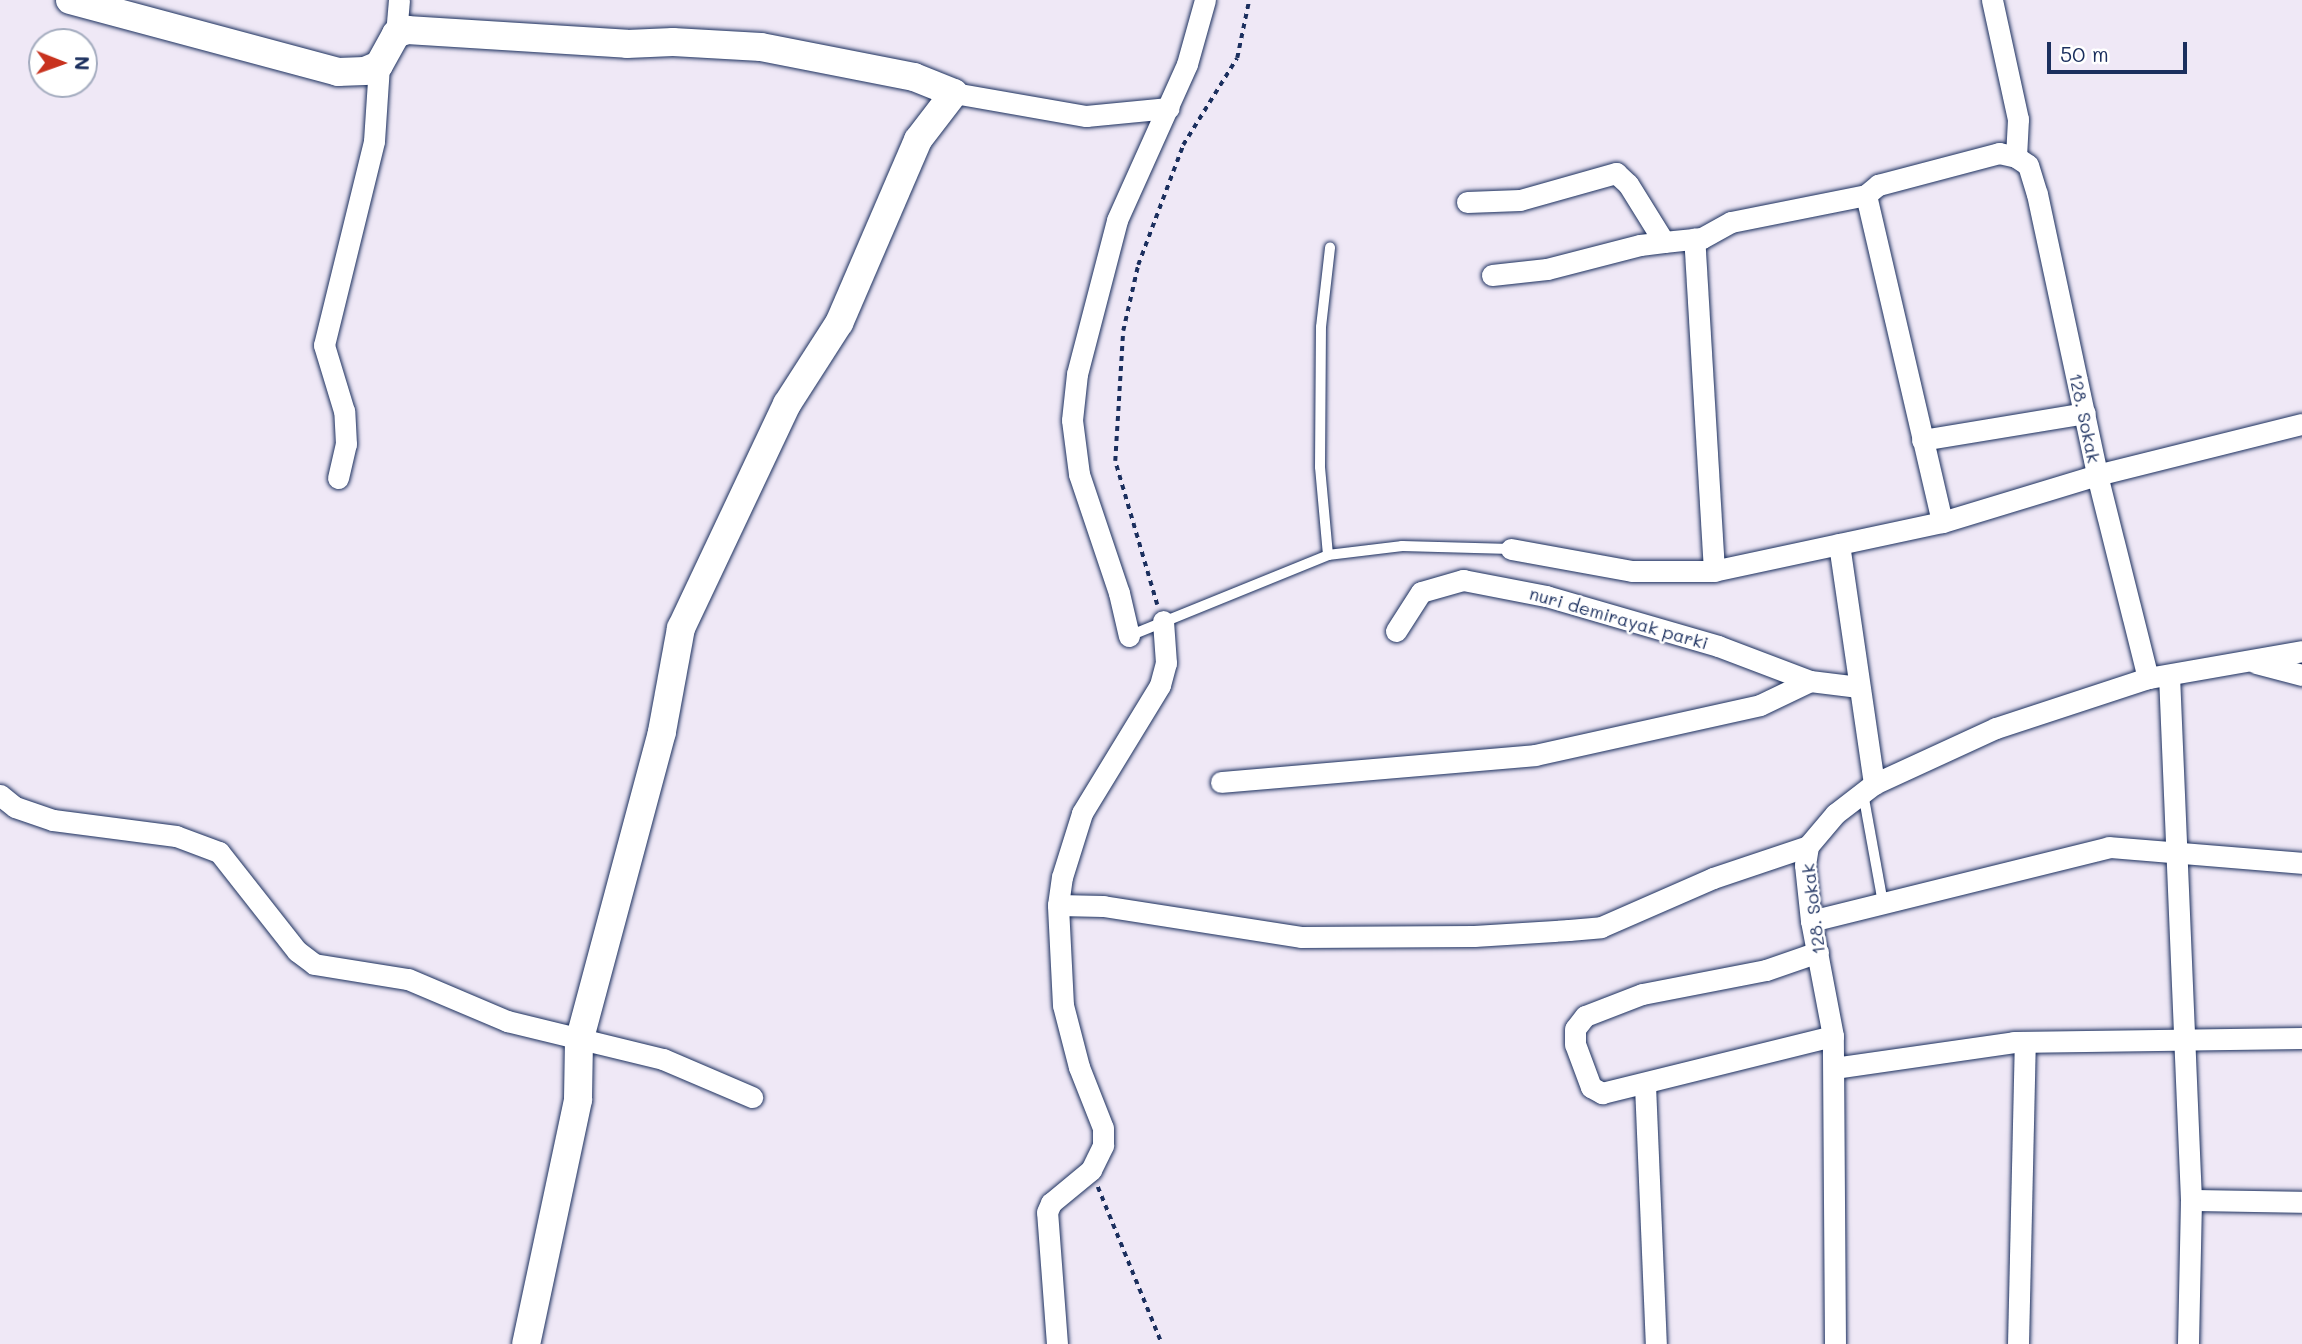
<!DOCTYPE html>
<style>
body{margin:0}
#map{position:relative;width:2302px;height:1344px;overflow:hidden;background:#efe8f6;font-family:Mali,sans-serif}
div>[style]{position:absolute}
.path>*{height:3.5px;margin-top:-1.75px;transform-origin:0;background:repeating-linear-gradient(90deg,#1b2f5e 0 5px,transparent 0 10px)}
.roads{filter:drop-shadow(0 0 2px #1b2f5e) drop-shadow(0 0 2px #1b2f5e)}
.service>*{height:10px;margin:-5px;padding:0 5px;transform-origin:5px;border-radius:5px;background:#fff}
.minor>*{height:21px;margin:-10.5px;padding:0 10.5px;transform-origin:10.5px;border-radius:10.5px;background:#fff}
.tertiary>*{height:28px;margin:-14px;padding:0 14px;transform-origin:14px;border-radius:14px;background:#fff}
span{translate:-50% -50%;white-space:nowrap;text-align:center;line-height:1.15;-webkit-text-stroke:5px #fff;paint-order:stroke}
.street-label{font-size:18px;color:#1b2f5e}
.north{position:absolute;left:28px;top:28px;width:70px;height:70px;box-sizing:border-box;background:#fff;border:2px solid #a4acbf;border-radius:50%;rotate:91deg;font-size:19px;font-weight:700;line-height:28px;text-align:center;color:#1b2f5e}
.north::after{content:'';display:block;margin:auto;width:24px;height:32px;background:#c8321e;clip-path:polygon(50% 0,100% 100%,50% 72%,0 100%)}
.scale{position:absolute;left:2047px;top:42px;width:140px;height:32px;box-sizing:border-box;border:4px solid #1b2f5e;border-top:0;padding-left:9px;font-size:21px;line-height:24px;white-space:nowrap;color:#1b2f5e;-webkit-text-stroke:5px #fff;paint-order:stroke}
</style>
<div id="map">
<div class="path">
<i style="left:1157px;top:605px;width:150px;rotate:-106.3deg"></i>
<i style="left:1115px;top:461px;width:130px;rotate:-86.5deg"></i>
<i style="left:1123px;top:331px;width:68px;rotate:-77.2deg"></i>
<i style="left:1138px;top:265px;width:128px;rotate:-69.4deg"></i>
<i style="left:1183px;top:145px;width:102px;rotate:-58.2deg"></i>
<i style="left:1237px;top:58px;width:59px;rotate:-78.3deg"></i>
<i style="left:1098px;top:1187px;width:170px;rotate:67.8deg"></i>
</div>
<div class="roads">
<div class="service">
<i style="left:1328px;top:555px;width:88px;rotate:-95.2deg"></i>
<i style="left:1320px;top:467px;width:140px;rotate:-89.6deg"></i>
<i style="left:1321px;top:327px;width:80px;rotate:-83.5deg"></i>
<i style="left:1129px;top:636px;width:215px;rotate:-22.1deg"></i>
<i style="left:1328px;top:555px;width:75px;rotate:-6.9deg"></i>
<i style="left:1402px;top:546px;width:109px;rotate:1.6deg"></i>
<i style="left:1863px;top:793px;width:112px;rotate:79.7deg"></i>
</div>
<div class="minor">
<i style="left:1992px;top:0;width:122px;rotate:77.7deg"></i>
<i style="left:2018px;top:119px;width:38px;rotate:93deg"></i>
<i style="left:396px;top:34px;width:34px;rotate:-85deg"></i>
<i style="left:954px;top:93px;width:134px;rotate:9.9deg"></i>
<i style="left:1086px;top:116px;width:83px;rotate:-5.5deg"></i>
<i style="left:1866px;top:195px;width:336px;rotate:76.9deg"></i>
<i style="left:1467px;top:202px;width:53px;rotate:-2.2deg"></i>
<i style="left:1520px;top:200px;width:100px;rotate:-15.7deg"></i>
<i style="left:1616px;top:173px;width:16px;rotate:43deg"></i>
<i style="left:1628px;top:184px;width:68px;rotate:58.2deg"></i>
<i style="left:1492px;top:275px;width:55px;rotate:-6.2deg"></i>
<i style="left:1547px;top:269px;width:96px;rotate:-14.5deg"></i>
<i style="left:1640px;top:245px;width:24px;rotate:-7deg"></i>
<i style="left:1664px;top:242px;width:30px;rotate:-6deg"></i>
<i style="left:1694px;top:239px;width:8px;rotate:-7deg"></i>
<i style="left:1702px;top:238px;width:33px;rotate:-29deg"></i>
<i style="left:1731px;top:222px;width:138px;rotate:-11.3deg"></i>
<i style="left:1866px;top:195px;width:16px;rotate:-40deg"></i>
<i style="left:1878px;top:185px;width:125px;rotate:-14.8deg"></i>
<i style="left:1999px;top:153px;width:17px;rotate:13deg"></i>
<i style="left:2016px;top:157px;width:14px;rotate:34deg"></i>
<i style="left:2028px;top:165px;width:30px;rotate:73deg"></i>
<i style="left:2037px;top:194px;width:287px;rotate:77.9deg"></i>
<i style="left:2097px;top:475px;width:162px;rotate:163.1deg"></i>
<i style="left:1942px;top:522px;width:233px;rotate:167.9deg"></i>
<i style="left:1714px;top:571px;width:333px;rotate:-93.4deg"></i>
<i style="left:1922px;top:440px;width:165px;rotate:-9.4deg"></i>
<i style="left:338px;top:478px;width:35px;rotate:-77deg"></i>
<i style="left:346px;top:444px;width:33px;rotate:-93deg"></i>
<i style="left:344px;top:411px;width:69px;rotate:-106.9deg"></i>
<i style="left:324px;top:345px;width:210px;rotate:-76.2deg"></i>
<i style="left:374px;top:141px;width:76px;rotate:-86.2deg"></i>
<i style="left:1839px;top:544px;width:243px;rotate:81.7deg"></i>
<i style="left:1511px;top:549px;width:123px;rotate:10.3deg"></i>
<i style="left:1632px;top:571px;width:82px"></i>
<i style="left:1396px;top:631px;width:46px;rotate:-57.3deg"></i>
<i style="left:1421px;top:592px;width:44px;rotate:-15.9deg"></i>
<i style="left:1463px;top:580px;width:85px;rotate:10.9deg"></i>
<i style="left:1546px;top:596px;width:179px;rotate:16.2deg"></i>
<i style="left:1718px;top:646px;width:98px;rotate:20.8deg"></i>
<i style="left:1810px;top:681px;width:49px;rotate:7deg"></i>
<i style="left:1129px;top:636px;width:44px;rotate:-103.1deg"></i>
<i style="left:1119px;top:593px;width:126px;rotate:-108.6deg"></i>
<i style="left:1079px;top:474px;width:54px;rotate:-97.4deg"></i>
<i style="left:1072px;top:420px;width:46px;rotate:-83.8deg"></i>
<i style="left:1077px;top:374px;width:159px;rotate:-75.4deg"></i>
<i style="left:1117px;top:220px;width:171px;rotate:-65.8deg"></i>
<i style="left:1187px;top:64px;width:66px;rotate:-74.3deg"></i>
<i style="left:2256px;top:663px;width:48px;rotate:14.6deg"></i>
<i style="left:2169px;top:675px;width:525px;rotate:87.6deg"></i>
<i style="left:2191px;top:1200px;width:144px;rotate:91.2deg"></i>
<i style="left:2148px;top:678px;width:209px;rotate:-104.1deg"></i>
<i style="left:2097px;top:475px;width:211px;rotate:-14deg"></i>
<i style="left:1221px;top:782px;width:315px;rotate:-4.9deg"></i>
<i style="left:1535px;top:755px;width:230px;rotate:-12.5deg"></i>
<i style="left:1760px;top:705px;width:55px;rotate:-25.6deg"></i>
<i style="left:0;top:795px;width:19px;rotate:39deg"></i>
<i style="left:15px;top:807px;width:40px;rotate:18.9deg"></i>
<i style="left:53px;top:820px;width:124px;rotate:7.4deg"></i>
<i style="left:176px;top:836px;width:46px;rotate:20.4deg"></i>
<i style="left:219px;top:852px;width:126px;rotate:51.8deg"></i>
<i style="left:297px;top:951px;width:21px;rotate:37deg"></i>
<i style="left:314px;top:964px;width:95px;rotate:9.1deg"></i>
<i style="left:408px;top:979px;width:108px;rotate:23deg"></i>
<i style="left:507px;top:1021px;width:161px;rotate:13.7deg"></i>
<i style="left:663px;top:1059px;width:97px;rotate:23.1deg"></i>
<i style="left:1058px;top:905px;width:45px;rotate:1.3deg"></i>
<i style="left:1103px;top:906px;width:200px;rotate:8.9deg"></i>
<i style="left:1301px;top:937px;width:173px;rotate:-0.3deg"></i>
<i style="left:1474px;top:936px;width:95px;rotate:-3.6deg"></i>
<i style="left:1569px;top:930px;width:32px;rotate:-5deg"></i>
<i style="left:1601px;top:927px;width:122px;rotate:-23.6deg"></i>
<i style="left:1713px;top:878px;width:100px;rotate:-18.6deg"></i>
<i style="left:1811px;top:921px;width:307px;rotate:-13.9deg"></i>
<i style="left:2109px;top:847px;width:194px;rotate:4.7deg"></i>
<i style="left:1818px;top:952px;width:55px;rotate:160.9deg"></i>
<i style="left:1766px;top:970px;width:126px;rotate:169deg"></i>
<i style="left:1642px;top:994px;width:61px;rotate:158.9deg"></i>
<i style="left:1585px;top:1016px;width:16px;rotate:128deg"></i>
<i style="left:1575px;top:1029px;width:15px;rotate:90deg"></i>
<i style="left:1575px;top:1044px;width:46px;rotate:69.6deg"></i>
<i style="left:1591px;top:1087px;width:13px;rotate:29deg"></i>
<i style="left:1602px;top:1093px;width:238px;rotate:-13.9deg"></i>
<i style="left:1834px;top:1068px;width:182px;rotate:-8.2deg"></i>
<i style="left:2014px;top:1042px;width:288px;rotate:-0.8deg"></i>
<i style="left:1645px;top:1085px;width:259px;rotate:87.6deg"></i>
<i style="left:2191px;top:1200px;width:111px;rotate:1deg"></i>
<i style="left:1057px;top:1344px;width:132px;rotate:-94.3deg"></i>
<i style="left:1047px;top:1212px;width:10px;rotate:-66deg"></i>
<i style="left:1051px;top:1203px;width:52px;rotate:-39.5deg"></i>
<i style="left:1091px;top:1170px;width:28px;rotate:-64deg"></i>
<i style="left:1103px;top:1145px;width:17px;rotate:-90deg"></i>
<i style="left:1103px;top:1128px;width:66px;rotate:-111.5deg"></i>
<i style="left:1079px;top:1067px;width:64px;rotate:-104.5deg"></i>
<i style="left:1063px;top:1005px;width:100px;rotate:-92.9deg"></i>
<i style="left:1058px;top:905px;width:28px;rotate:-82deg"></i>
<i style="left:1062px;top:877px;width:67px;rotate:-72.6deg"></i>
<i style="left:1082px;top:813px;width:150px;rotate:-58.6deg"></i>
<i style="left:1160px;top:685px;width:23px;rotate:-75deg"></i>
<i style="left:1166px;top:663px;width:42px;rotate:-94.1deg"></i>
<i style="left:1835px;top:1344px;width:308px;rotate:-90.4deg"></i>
<i style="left:1833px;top:1036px;width:117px;rotate:-100.8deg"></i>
<i style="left:1811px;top:921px;width:56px;rotate:-96.1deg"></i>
<i style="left:1805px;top:865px;width:19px;rotate:-81deg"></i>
<i style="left:1808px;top:846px;width:42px;rotate:-49.8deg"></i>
<i style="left:1835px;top:814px;width:49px;rotate:-37.6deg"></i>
<i style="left:1874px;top:784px;width:134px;rotate:-24.7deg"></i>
<i style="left:1996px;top:728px;width:160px;rotate:-18.2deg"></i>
<i style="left:2148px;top:678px;width:156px;rotate:-9.9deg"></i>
<i style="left:2018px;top:1344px;width:302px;rotate:-88.7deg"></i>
</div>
<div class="tertiary">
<i style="left:70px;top:0;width:278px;rotate:15deg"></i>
<i style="left:338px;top:72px;width:27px;rotate:-2deg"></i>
<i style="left:365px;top:71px;width:15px;rotate:-23deg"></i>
<i style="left:379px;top:65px;width:35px;rotate:-61deg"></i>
<i style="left:396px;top:34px;width:12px;rotate:-20deg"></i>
<i style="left:407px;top:30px;width:220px;rotate:3.6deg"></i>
<i style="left:627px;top:44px;width:46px;rotate:-2.5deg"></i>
<i style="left:673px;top:42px;width:88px;rotate:3.3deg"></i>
<i style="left:761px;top:47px;width:156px;rotate:11.1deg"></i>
<i style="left:914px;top:77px;width:43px;rotate:21.8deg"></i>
<i style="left:954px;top:93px;width:59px;rotate:127.5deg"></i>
<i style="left:918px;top:140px;width:199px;rotate:113.3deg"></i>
<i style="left:839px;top:323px;width:96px;rotate:122.7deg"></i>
<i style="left:787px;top:404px;width:248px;rotate:115.3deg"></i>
<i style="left:681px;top:628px;width:106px;rotate:100.4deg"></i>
<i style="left:662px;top:732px;width:320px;rotate:105deg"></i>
<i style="left:579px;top:1041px;width:59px;rotate:91deg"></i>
<i style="left:578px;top:1100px;width:249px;rotate:102deg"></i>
</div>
</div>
<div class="street-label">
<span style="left:2085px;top:418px;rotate:78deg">128. Sokak</span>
<span style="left:1619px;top:618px;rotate:16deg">nuri demirayak parki</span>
<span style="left:1813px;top:909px;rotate:-97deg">128. Sokak</span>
</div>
<div class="north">N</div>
<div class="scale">50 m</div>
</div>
